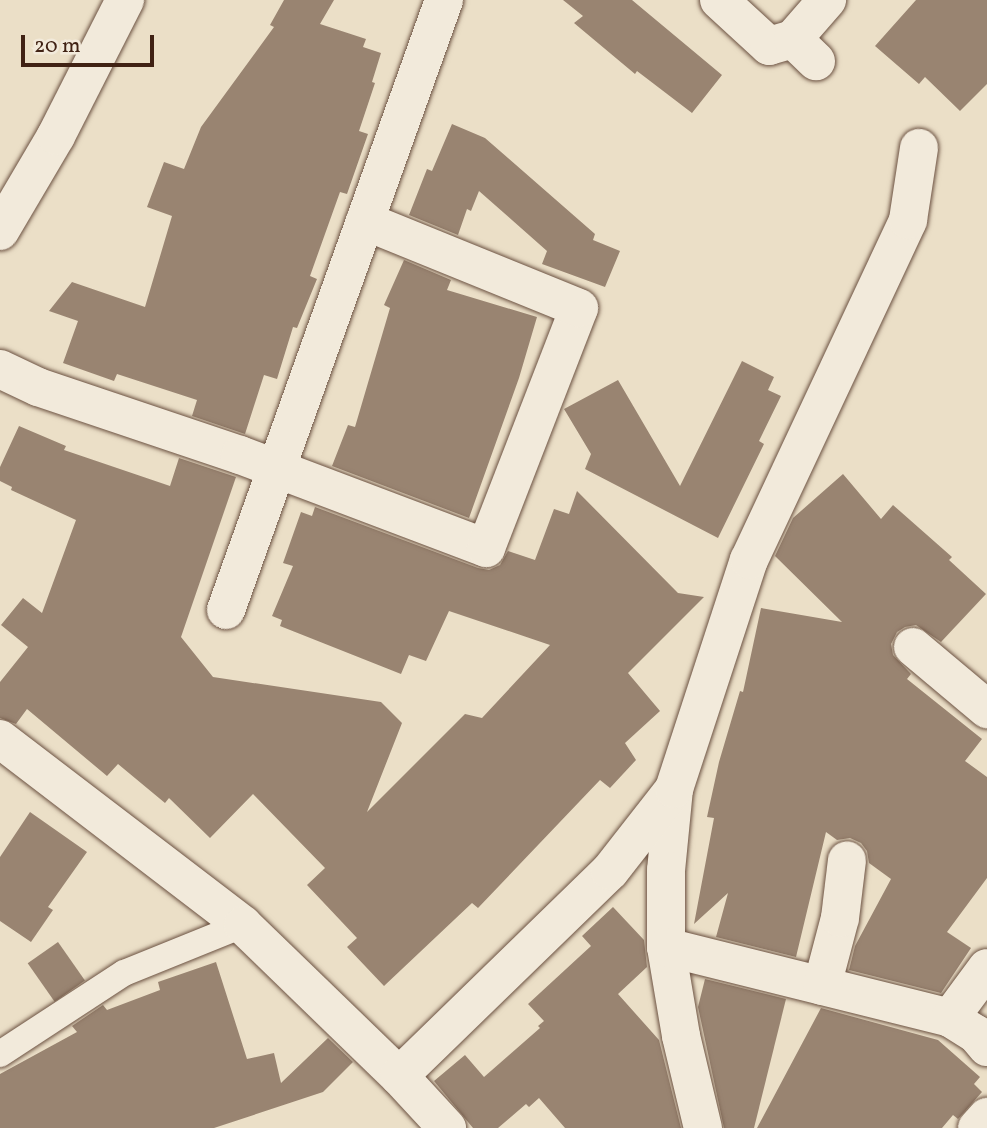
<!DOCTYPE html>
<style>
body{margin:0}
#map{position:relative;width:987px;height:1128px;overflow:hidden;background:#ebdfc7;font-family:Vollkorn,serif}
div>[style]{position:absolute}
.building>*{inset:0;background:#998471;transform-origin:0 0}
.roads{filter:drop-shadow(0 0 2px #6b5141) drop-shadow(0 0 2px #6b5141)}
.lane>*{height:26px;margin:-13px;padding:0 13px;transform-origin:13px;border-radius:13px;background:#f2eadb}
.street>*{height:38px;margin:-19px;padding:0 19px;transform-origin:19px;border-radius:19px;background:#f2eadb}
.secondary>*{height:38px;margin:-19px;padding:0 19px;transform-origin:19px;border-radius:19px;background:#f2eadb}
span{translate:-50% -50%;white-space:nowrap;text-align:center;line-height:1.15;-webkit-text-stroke:7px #f2eadb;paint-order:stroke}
.scale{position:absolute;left:21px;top:35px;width:133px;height:32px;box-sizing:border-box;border:4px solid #402214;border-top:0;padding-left:9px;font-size:21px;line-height:24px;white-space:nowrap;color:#402214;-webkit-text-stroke:5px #f2eadb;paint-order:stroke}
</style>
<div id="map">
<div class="building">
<i style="clip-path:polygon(284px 0,334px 0,320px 24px,366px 39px,363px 47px,381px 53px,372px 82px,375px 83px,359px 131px,368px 134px,347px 194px,340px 192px,310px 276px,317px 279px,297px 328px,293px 327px,277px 379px,264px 375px,245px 434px,192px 416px,197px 400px,117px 374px,114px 381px,63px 363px,78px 321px,49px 311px,72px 282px,145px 307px,172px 216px,147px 207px,164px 162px,184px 169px,201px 127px,274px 27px,270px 25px)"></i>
<i style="clip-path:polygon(563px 0,632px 0,722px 75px,692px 113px,637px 71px,635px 74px,574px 23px,583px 16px)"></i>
<i style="clip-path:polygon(916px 0,987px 0,987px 84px,960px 111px,925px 77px,919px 84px,875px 46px)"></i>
<i style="clip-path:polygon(452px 124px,485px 138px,595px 234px,593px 240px,620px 251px,605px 287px,542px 264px,547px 251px,479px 191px,471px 211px,467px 209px,458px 235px,409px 215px,427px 169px,432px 171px)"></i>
<i style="clip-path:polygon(404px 260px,451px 280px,447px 290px,537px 317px,519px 378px,469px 518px,332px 466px,348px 425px,355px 427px,390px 308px,384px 305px)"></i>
<i style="clip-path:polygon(742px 361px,774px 377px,768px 390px,781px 396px,759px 441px,764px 444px,718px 538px,585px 469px,591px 454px,564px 409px,618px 380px,680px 486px)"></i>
<i style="clip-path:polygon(19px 426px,66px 446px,64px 450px,170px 486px,179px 458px,236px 477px,181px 637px,213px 677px,381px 702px,402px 723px,367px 812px,465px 714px,482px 718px,550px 645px,449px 611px,426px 661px,409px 655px,401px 674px,280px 626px,282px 620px,272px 616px,293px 566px,283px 563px,301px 512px,312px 516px,315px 507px,478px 568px,489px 570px,500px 565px,508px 551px,535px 560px,554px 509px,569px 514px,577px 491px,678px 593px,704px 597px,628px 673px,660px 711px,625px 743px,636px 760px,610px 788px,600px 780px,478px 908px,472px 903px,384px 986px,347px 947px,357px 938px,307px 885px,325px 868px,253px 794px,210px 838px,169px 798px,165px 803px,118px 764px,107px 776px,27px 709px,16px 724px,0 718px,0 682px,28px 647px,1px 625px,23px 598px,42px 613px,76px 520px,11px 490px,12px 487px,0 481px,0 467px)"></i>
<i style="clip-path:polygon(843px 474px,881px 519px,893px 505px,952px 557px,949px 560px,986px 594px,941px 642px,916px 625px,905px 627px,897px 632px,891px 644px,893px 655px,911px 674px,907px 679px,982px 739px,965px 761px,987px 777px,987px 878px,947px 932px,971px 948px,941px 993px,849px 970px,855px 946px,891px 879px,869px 863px,867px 851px,861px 843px,850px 838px,837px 840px,826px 832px,796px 957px,716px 937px,728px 893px,694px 924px,714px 818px,707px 817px,719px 762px,740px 691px,743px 692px,761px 608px,842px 622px,775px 556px,793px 518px)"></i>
<i style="clip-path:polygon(30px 812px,87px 852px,48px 907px,53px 910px,31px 942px,0 921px,0 857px)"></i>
<i style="clip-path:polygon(613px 907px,644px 940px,647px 967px,618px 994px,659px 1040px,681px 1128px,565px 1128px,539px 1098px,529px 1107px,526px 1104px,498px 1128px,473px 1128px,434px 1081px,465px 1055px,484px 1077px,540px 1028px,538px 1026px,544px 1021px,528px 1004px,591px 946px,582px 936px)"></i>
<i style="left:58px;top:942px;width:47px;height:37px;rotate:55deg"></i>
<i style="clip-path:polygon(216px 962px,247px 1059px,274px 1053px,281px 1083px,328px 1038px,353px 1062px,323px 1092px,214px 1128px,0 1128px,0 1074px,77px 1032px,72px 1026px,103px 1005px,107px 1010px,160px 990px,158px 982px)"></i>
<i style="clip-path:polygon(705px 979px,786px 999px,754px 1128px,724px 1128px,698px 1007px)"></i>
<i style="clip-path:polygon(821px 1008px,938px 1040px,980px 1077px,974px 1084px,982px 1092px,958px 1119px,953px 1115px,942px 1128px,757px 1128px)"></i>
</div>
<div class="roads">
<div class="lane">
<i style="left:0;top:1054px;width:148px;rotate:-33.2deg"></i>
<i style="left:124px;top:973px;width:128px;rotate:-22deg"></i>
</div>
<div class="street">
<i style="left:719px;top:0;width:68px;rotate:42.6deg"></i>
<i style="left:769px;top:46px;width:25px;rotate:-16deg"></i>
<i style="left:793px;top:39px;width:52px;rotate:-48.9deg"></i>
<i style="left:793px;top:39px;width:32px;rotate:44deg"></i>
<i style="left:0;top:369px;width:42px;rotate:25.3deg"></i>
<i style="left:38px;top:387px;width:213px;rotate:18.6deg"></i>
<i style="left:240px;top:455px;width:263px;rotate:20.7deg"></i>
<i style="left:486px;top:548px;width:257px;rotate:-68.8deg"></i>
<i style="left:579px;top:308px;width:231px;rotate:-157.9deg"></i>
<i style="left:226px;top:610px;width:648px;rotate:-70.33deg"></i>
<i style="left:913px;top:647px;width:97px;rotate:40deg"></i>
<i style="left:0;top:739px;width:306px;rotate:37.4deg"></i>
<i style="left:243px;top:925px;width:217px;rotate:44.1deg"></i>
<i style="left:399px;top:1076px;width:71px;rotate:47.3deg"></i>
<i style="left:674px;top:789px;width:81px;rotate:95.6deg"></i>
<i style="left:666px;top:870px;width:77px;rotate:90deg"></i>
<i style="left:666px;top:947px;width:90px;rotate:80.4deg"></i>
<i style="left:681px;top:1036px;width:95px;rotate:76.6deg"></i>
<i style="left:666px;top:947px;width:293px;rotate:14deg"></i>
<i style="left:950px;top:1018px;width:31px;rotate:32deg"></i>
<i style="left:976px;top:1034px;width:17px;rotate:50deg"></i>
<i style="left:822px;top:986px;width:70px;rotate:-75.2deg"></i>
<i style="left:840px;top:918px;width:58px;rotate:-83.1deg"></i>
<i style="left:950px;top:1018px;width:62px;rotate:-53.5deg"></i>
<i style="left:399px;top:1076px;width:294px;rotate:-44.2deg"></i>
<i style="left:610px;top:871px;width:104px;rotate:-52deg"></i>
<i style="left:674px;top:789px;width:241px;rotate:-71.9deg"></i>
<i style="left:749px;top:560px;width:375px;rotate:-64.9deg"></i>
<i style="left:908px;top:220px;width:73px;rotate:-81.3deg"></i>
<i style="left:977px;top:1128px;width:15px;rotate:-48deg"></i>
</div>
<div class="secondary">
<i style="left:0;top:231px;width:110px;rotate:-59.5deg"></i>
<i style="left:56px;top:136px;width:153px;rotate:-63.1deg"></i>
</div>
</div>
<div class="scale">20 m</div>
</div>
